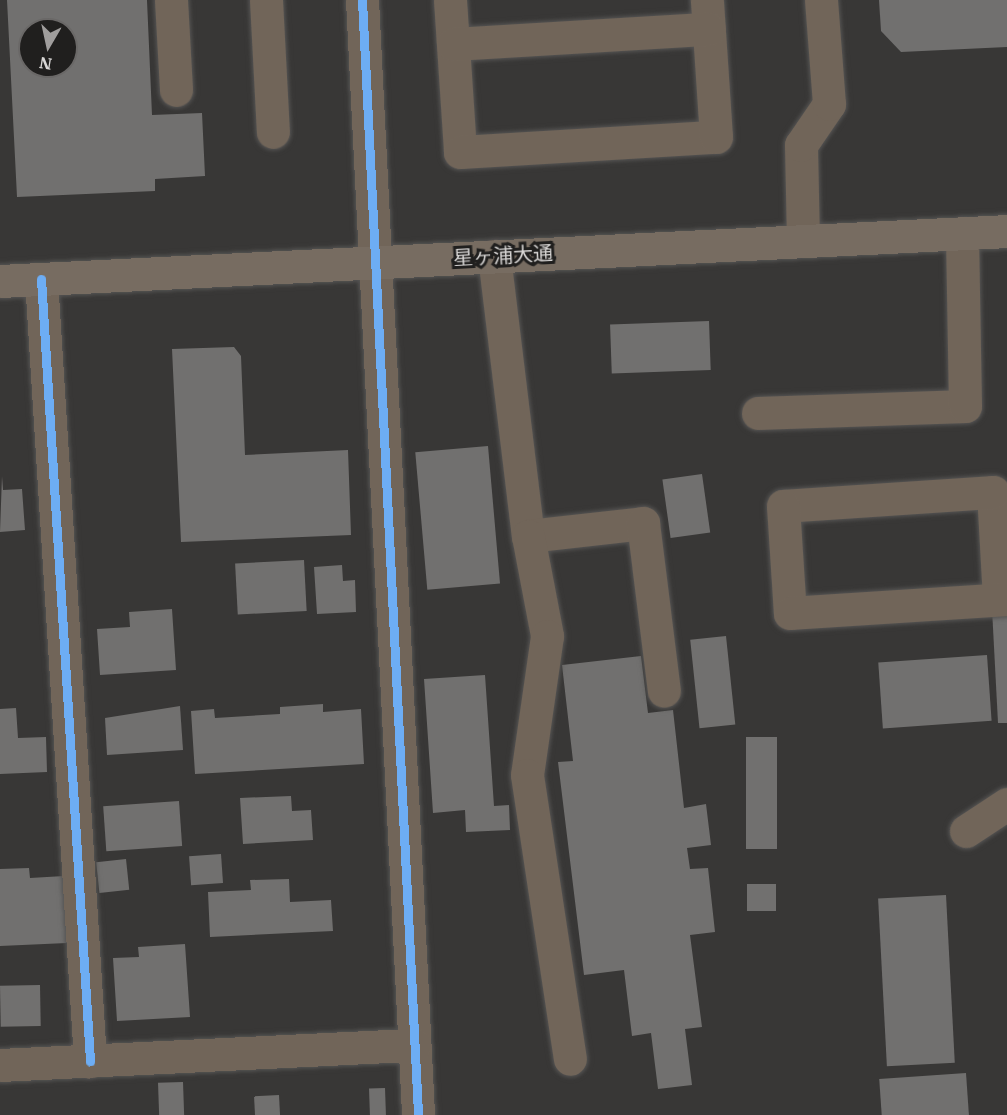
<!DOCTYPE html>
<meta charset="utf-8">
<style>
body{margin:0}
#map{position:relative;width:1007px;height:1115px;overflow:hidden;background:#383736;font-family:"IBM Plex Serif","Noto Sans JP",serif}
div>[style]{position:absolute}
.building>*{inset:0;background:#71706f;transform-origin:0 0}
.roads{filter:drop-shadow(0 0 2px #555453) drop-shadow(0 0 2px #555453)}
.minor>*{height:33px;margin:-16.5px;padding:0 16.5px;transform-origin:16.5px;border-radius:16.5px;background:#716559}
.highway>*{height:33px;margin:-16.5px;padding:0 16.5px;transform-origin:16.5px;border-radius:16.5px;background:#776c61}
.cycleway>*{height:9px;margin:-4.5px;padding:0 4.5px;transform-origin:4.5px;border-radius:4.5px;background:#6dadf4}
span{translate:-50% -50%;white-space:nowrap;text-align:center;line-height:1.15;-webkit-text-stroke:6px #201f1e;paint-order:stroke}
.street-label{font-size:20px;color:#d8d6d5}
.north{position:absolute;left:18px;top:18px;width:60px;height:60px;box-sizing:border-box;background:#201f1e;border:2px solid #6a6867;border-radius:50%;rotate:189deg;font-size:16px;font-weight:700;line-height:24px;text-align:center;color:#d8d6d5}
.north::after{content:'';display:block;margin:auto;width:21px;height:27px;background:#a09e9d;clip-path:polygon(50% 0,100% 100%,50% 72%,0 100%)}
</style>
<div id="map">
<div class="building">
<i style="clip-path:polygon(evenodd,7px 0,147px 0,152px 115px,202px 113px,205px 176px,155px 179px,155px 191px,17px 197px,7px 0,30px 30px,66px 30px,66px 66px,30px 66px,30px 30px)"></i>
<i style="clip-path:polygon(879px 0,1007px 0,1007px 47px,901px 52px,881px 31px)"></i>
<i style="left:709px;top:321px;width:49px;height:99px;rotate:88deg"></i>
<i style="clip-path:polygon(234px 347px,241px 356px,245px 455px,348px 450px,351px 535px,181px 542px,172px 349px)"></i>
<i style="left:488px;top:446px;width:138px;height:73px;rotate:85deg"></i>
<i style="left:702px;top:474px;width:59px;height:40px;rotate:82deg"></i>
<i style="clip-path:polygon(2px 476px,3px 490px,22px 489px,25px 530px,0 532px)"></i>
<i style="left:304px;top:560px;width:51px;height:69px;rotate:87deg"></i>
<i style="clip-path:polygon(342px 565px,343px 581px,355px 580px,356px 612px,317px 614px,314px 567px)"></i>
<i style="clip-path:polygon(1007px 608px,1007px 723px,998px 723px,992px 609px)"></i>
<i style="clip-path:polygon(172px 609px,176px 670px,100px 675px,97px 629px,130px 627px,129px 612px)"></i>
<i style="left:726px;top:636px;width:89px;height:36px;rotate:84deg"></i>
<i style="left:987px;top:655px;width:66px;height:109px;rotate:86deg"></i>
<i style="clip-path:polygon(641px 656px,648px 713px,673px 710px,684px 808px,706px 804px,711px 845px,687px 848px,690px 869px,708px 868px,715px 932px,690px 935px,702px 1027px,685px 1029px,692px 1085px,658px 1089px,651px 1033px,632px 1036px,624px 970px,584px 975px,558px 762px,573px 761px,562px 665px)"></i>
<i style="clip-path:polygon(485px 675px,494px 806px,509px 805px,510px 830px,466px 832px,465px 810px,433px 813px,424px 679px)"></i>
<i style="clip-path:polygon(323px 704px,323px 712px,361px 709px,364px 764px,195px 774px,191px 711px,214px 709px,215px 718px,280px 714px,280px 707px)"></i>
<i style="clip-path:polygon(180px 706px,183px 750px,107px 755px,105px 718px)"></i>
<i style="clip-path:polygon(16px 708px,18px 738px,46px 737px,47px 772px,0 774px,0 709px)"></i>
<i style="left:746px;top:737px;width:31px;height:112px"></i>
<i style="clip-path:polygon(291px 796px,292px 811px,311px 810px,313px 840px,243px 844px,240px 798px)"></i>
<i style="left:179px;top:801px;width:45px;height:76px;rotate:86deg"></i>
<i style="left:221px;top:854px;width:29px;height:32px;rotate:86deg"></i>
<i style="left:126px;top:859px;width:31px;height:30px;rotate:84deg"></i>
<i style="clip-path:polygon(29px 868px,30px 878px,64px 876px,67px 943px,0 946px,0 869px)"></i>
<i style="clip-path:polygon(289px 879px,290px 902px,331px 900px,333px 931px,210px 937px,208px 892px,251px 890px,250px 880px)"></i>
<i style="left:747px;top:884px;width:29px;height:27px"></i>
<i style="left:946px;top:895px;width:168px;height:68px;rotate:87deg"></i>
<i style="clip-path:polygon(185px 944px,190px 1017px,117px 1021px,113px 958px,139px 957px,138px 947px)"></i>
<i style="left:40px;top:985px;width:41px;height:40px;rotate:89deg"></i>
<i style="left:966px;top:1073px;width:42px;height:87px;rotate:86deg"></i>
<i style="left:183px;top:1082px;width:33px;height:25px;rotate:88deg"></i>
<i style="left:385px;top:1088px;width:27px;height:16px;rotate:88deg"></i>
<i style="left:279px;top:1095px;width:20px;height:25px;rotate:87deg"></i>
</div>
<div class="roads">
<div class="minor">
<i style="left:171px;top:0;width:90px;rotate:86.8deg"></i>
<i style="left:266px;top:0;width:132px;rotate:87deg"></i>
<i style="left:362px;top:0;width:1116px;rotate:87.12deg"></i>
<i style="left:450px;top:0;width:152px;rotate:86.2deg"></i>
<i style="left:460px;top:152px;width:256px;rotate:-3.4deg"></i>
<i style="left:716px;top:137px;width:137px;rotate:-93.8deg"></i>
<i style="left:453px;top:44px;width:256px;rotate:-3.4deg"></i>
<i style="left:803px;top:241px;width:96px;rotate:-91.2deg"></i>
<i style="left:801px;top:145px;width:50px;rotate:-55.7deg"></i>
<i style="left:829px;top:104px;width:104px;rotate:-94.4deg"></i>
<i style="left:494px;top:256px;width:282px;rotate:83.1deg"></i>
<i style="left:528px;top:536px;width:116px;rotate:-6.4deg"></i>
<i style="left:643px;top:523px;width:169px;rotate:82.9deg"></i>
<i style="left:41px;top:279px;width:784px;rotate:86.41deg"></i>
<i style="left:758px;top:413px;width:207px;rotate:-1.9deg"></i>
<i style="left:965px;top:406px;width:173px;rotate:-91deg"></i>
<i style="left:528px;top:536px;width:102px;rotate:79.2deg"></i>
<i style="left:547px;top:636px;width:140px;rotate:98.2deg"></i>
<i style="left:527px;top:775px;width:287px;rotate:81.4deg"></i>
<i style="left:999px;top:599px;width:107px;rotate:-93.2deg"></i>
<i style="left:993px;top:492px;width:210px;rotate:176.2deg"></i>
<i style="left:783px;top:506px;width:107px;rotate:86.3deg"></i>
<i style="left:790px;top:613px;width:217px;rotate:-3.7deg"></i>
<i style="left:966px;top:831px;width:49px;rotate:-33.4deg"></i>
<i style="left:0;top:1065px;width:415px;rotate:-2.8deg"></i>
</div>
<div class="highway">
<i style="left:0;top:281px;width:1008px;rotate:-2.84deg"></i>
</div>
</div>
<div class="cycleway">
<i style="left:362px;top:0;width:1116px;rotate:87.12deg"></i>
<i style="left:41px;top:279px;width:784px;rotate:86.41deg"></i>
</div>
<div class="street-label">
<span style="left:503px;top:255px;rotate:-3deg">星ヶ浦大通</span>
</div>
<div class="north">N</div>
</div>
